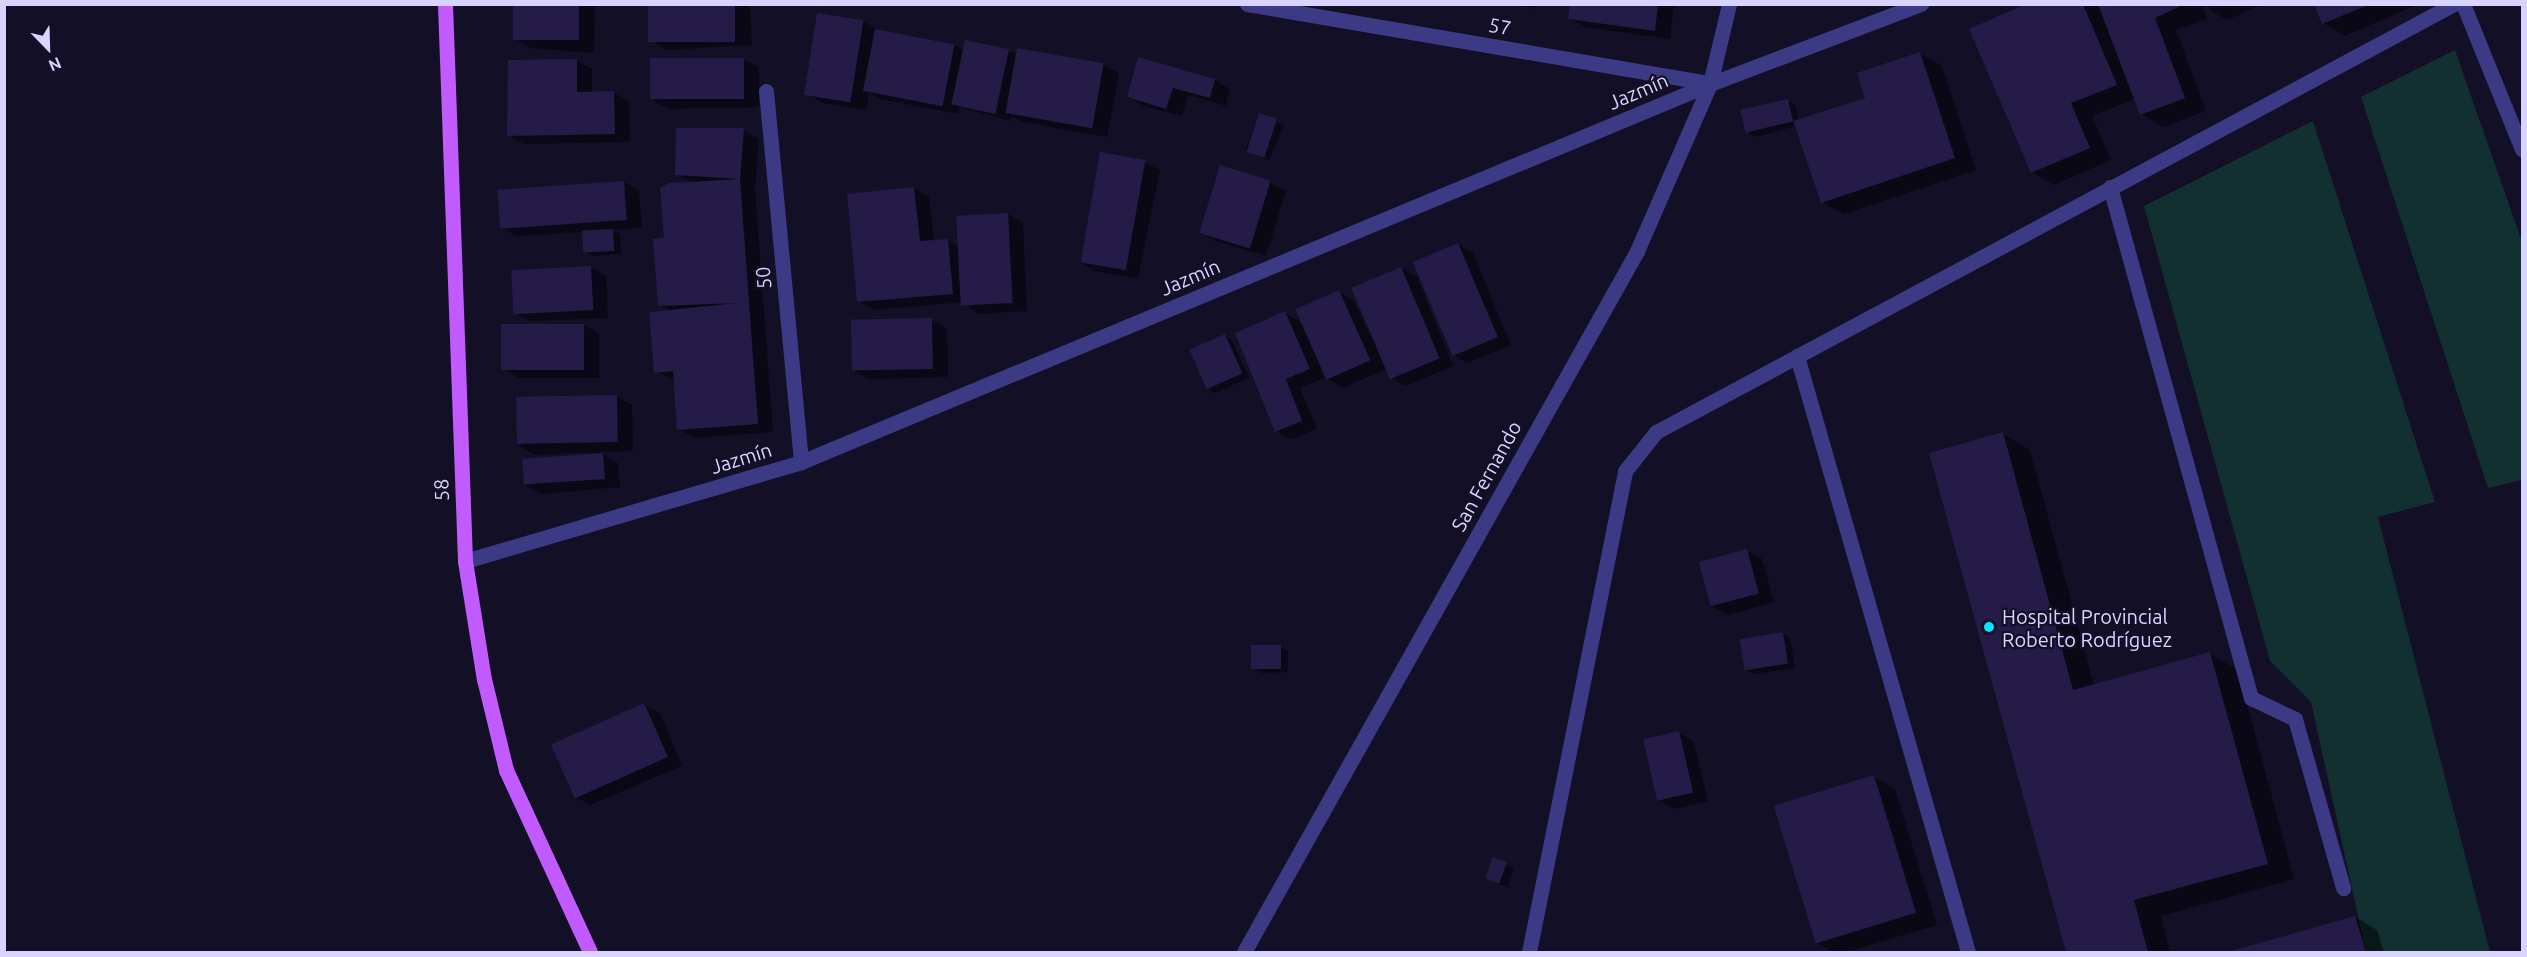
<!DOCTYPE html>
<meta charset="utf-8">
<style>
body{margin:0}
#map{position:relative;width:2527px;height:957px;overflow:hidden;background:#130f26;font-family:Ubuntu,sans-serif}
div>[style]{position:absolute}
.green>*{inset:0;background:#12302f}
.shadow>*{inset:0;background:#0007;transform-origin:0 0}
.building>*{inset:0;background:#241b47;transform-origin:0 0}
.minor>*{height:15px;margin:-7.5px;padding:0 7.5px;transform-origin:7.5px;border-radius:7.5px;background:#3d3a85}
.major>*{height:15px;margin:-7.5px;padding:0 7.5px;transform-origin:7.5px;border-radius:7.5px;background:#c25bff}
.dots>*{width:16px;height:16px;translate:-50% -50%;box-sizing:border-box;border:3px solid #130f26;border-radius:50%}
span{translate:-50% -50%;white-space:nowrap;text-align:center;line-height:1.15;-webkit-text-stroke:4.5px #130f26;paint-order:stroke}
.street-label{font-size:20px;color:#d9d4ff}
.poi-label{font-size:20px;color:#d9d4ff}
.left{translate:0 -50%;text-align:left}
.frame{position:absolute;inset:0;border:6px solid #d9d4ff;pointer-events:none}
.north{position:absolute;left:18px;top:18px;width:60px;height:60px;-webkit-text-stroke:4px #130f26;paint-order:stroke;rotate:157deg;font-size:16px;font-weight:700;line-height:24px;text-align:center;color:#d9d4ff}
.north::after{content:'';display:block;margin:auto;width:21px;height:27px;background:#d9d4ff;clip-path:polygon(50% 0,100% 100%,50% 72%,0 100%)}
</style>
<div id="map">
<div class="green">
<i style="clip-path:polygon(2455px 50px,2522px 242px,2522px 480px,2488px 488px,2361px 97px)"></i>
<i style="clip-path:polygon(2313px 121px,2435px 502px,2378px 517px,2490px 952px,2366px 952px,2311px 702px,2270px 661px,2144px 206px)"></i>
</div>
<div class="shadow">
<i style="clip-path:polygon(515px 4px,595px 4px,594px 53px,530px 48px,515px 39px)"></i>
<i style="clip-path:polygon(649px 4px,744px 4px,750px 8px,752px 45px,667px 50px,651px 41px)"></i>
<i style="clip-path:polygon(1515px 4px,1537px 4px,1536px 9px)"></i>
<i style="clip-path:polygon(1571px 4px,1674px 4px,1670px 39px,1585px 27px,1569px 18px)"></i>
<i style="clip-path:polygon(2030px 4px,2202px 4px,2207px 19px,2176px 30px,2206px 111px,2163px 127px,2141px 114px,2135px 99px,2092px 116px,2111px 160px,2054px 185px,2032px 172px)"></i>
<i style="clip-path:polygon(2208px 4px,2263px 4px,2227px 20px,2211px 11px)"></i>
<i style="clip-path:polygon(2316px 4px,2419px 4px,2345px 36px,2323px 23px)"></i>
<i style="clip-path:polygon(863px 21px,878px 30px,955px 45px,964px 51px,1008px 50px,1018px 55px,1104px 65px,1119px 73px,1107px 137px,1022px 122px,1012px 116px,1010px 121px,960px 107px,958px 114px,880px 99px,869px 92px,866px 110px,823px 103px,807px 94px)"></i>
<i style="clip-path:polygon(1920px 54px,1942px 66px,1976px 170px,1844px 214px,1822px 202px,1797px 126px,1756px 137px,1748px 133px,1788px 100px,1795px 105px,1799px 121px,1867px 99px)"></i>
<i style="clip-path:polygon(744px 59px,759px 68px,759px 107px,668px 109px,652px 100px)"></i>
<i style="clip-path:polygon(1139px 59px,1215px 80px,1230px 89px,1226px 106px,1188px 95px,1182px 116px,1144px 106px,1128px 97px)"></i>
<i style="clip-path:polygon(576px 60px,592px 69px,592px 93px,614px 93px,629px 101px,630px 142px,524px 144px,509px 135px)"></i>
<i style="left:1260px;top:115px;width:26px;height:38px;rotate:23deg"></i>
<i style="clip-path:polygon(743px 130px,759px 139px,755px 189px,773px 432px,694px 438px,679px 429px,675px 380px,656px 372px,671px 311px,660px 305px,666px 240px,693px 183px,677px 174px)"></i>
<i style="clip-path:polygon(1144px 162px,1160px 170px,1138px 279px,1095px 271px,1080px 262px)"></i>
<i style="clip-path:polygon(1221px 167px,1271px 183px,1286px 191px,1266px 256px,1215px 241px,1200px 232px)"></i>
<i style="clip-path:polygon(624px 182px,639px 191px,642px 228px,612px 230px,620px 234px,621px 254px,593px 256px,585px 252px,584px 232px,516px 236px,501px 227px)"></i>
<i style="clip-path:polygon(914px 188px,929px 197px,934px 242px,948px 240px,960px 247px,1008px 214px,1023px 223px,1027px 311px,978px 314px,963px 302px,874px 310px,858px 301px)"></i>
<i style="clip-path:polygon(1458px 244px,1473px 253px,1511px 345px,1467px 363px,1452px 354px)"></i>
<i style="clip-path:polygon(591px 267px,606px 276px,608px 318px,530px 321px,514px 312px)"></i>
<i style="clip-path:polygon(1401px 268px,1417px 277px,1453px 366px,1405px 386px,1389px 377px,1386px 369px,1343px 388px,1328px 379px,1320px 362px,1324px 378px,1300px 388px,1317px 429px,1291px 439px,1276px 431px,1285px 313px,1304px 324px,1339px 292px,1354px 301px,1370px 336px)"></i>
<i style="clip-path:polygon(932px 320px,947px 329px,948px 377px,868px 379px,853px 370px)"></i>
<i style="clip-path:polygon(584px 325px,599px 334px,599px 378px,519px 378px,503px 369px)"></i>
<i style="clip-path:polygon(1225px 336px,1232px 340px,1249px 378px,1215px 393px,1208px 388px)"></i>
<i style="clip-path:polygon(616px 396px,632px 405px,633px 451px,599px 452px,618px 463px,620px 487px,541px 494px,525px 485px,593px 452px,535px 455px,519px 446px)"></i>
<i style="clip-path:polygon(2003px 434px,2030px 450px,2094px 685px,2210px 654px,2238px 670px,2294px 879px,2161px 916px,2170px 952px,2068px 952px,1931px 454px)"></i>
<i style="clip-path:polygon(1746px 550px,1762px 559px,1774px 602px,1728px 615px,1713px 607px)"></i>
<i style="clip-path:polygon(1783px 633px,1790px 638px,1795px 668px,1754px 674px,1746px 670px)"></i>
<i style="clip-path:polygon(1280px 647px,1288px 651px,1288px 672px,1261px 673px,1253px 668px)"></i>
<i style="clip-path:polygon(644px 705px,660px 713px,682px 766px,590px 805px,574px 796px)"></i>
<i style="clip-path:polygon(1679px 733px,1694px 742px,1708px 801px,1674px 809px,1659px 800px)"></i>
<i style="clip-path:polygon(1873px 776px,1895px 789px,1937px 925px,1847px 952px,1833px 952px,1816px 942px)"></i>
<i style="clip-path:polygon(1506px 864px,1514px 868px,1507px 887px,1494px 882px)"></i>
<i style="clip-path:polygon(2355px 917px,2377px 930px,2384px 952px,2230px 952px)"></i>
</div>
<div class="building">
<i style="left:513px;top:4px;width:66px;height:36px"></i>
<i style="left:648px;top:4px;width:87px;height:38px"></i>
<i style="clip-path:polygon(1570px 4px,1658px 4px,1655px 31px,1568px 19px)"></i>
<i style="clip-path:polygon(2026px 4px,2083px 4px,2117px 85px,2071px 103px,2090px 148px,2031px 173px,1969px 29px)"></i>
<i style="clip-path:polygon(2098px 4px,2185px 4px,2155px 18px,2185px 98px,2140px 115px)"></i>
<i style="clip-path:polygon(2314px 4px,2368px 4px,2368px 5px,2322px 24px)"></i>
<i style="left:817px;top:13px;width:47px;height:83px;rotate:9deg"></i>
<i style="left:875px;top:29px;width:81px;height:63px;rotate:11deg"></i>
<i style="left:965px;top:40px;width:45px;height:66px;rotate:12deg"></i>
<i style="left:1017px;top:48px;width:88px;height:66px;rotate:10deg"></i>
<i style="clip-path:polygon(1920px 52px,1955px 158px,1821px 203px,1793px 121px,1865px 98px,1857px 73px)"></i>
<i style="clip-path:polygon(1138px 57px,1215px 79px,1210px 98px,1173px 88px,1166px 109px,1127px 97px)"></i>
<i style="left:744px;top:58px;width:41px;height:94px;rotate:90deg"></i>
<i style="clip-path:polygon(577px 59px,577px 92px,614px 91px,615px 134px,507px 136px,508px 60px)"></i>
<i style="left:1788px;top:99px;width:23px;height:49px;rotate:77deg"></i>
<i style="left:1259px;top:113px;width:19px;height:41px;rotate:18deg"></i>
<i style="clip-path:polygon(676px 128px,744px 128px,740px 179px,758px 424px,677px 430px,673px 371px,654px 373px,649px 312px,738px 303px,658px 306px,653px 239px,664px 238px,660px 188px,669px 183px,740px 179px,675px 175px)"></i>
<i style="left:1100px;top:152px;width:46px;height:112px;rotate:10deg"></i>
<i style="left:1220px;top:165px;width:53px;height:71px;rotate:17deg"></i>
<i style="left:624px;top:181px;width:39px;height:127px;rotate:86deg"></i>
<i style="clip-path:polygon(914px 187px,920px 241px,948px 239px,953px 294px,857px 302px,847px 194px)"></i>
<i style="left:1008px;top:213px;width:90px;height:52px;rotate:87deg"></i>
<i style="left:613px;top:229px;width:22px;height:31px;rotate:87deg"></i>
<i style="left:1458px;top:243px;width:102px;height:49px;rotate:67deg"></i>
<i style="left:591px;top:266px;width:44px;height:80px;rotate:87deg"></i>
<i style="left:1401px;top:267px;width:99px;height:54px;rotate:67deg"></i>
<i style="left:1339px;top:290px;width:77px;height:48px;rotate:66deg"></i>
<i style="clip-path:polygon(1285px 311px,1310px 369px,1286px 379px,1302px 421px,1275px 432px,1235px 333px)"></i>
<i style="left:932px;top:318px;width:51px;height:81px;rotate:89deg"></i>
<i style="left:501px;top:324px;width:83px;height:46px"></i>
<i style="left:1225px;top:334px;width:43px;height:39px;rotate:66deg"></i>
<i style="left:617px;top:395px;width:47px;height:101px;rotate:89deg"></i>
<i style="clip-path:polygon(2003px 432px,2073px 690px,2210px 652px,2268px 864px,2134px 900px,2148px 952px,2066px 952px,1929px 453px)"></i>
<i style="left:603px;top:453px;width:26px;height:81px;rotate:86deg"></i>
<i style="left:1747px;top:549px;width:46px;height:50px;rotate:75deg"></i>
<i style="left:1783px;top:632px;width:32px;height:44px;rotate:81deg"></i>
<i style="left:1281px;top:645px;width:24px;height:30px;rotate:90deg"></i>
<i style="left:644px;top:703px;width:59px;height:102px;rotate:66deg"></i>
<i style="left:1679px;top:731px;width:63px;height:37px;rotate:77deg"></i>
<i style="left:1874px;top:775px;width:144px;height:105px;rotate:73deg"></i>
<i style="left:1493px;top:857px;width:15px;height:23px;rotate:20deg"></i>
<i style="clip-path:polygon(2355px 916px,2366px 952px,2228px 952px)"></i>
</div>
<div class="minor">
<i style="left:1247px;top:4px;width:469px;rotate:9.7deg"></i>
<i style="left:2463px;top:4px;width:157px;rotate:67.9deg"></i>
<i style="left:766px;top:91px;width:373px;rotate:84.6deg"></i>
<i style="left:2110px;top:187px;width:530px;rotate:74.57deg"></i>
<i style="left:2251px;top:698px;width:49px;rotate:25.5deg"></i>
<i style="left:2295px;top:719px;width:176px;rotate:74.1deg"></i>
<i style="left:1797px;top:356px;width:620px;rotate:73.99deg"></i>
<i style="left:465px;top:561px;width:350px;rotate:-16.4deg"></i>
<i style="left:801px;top:462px;width:984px;rotate:-22.58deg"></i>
<i style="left:1710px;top:84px;width:226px;rotate:-20.8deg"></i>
<i style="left:1244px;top:952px;width:804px;rotate:-60.72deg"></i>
<i style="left:1637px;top:251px;width:182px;rotate:-66.4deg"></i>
<i style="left:1710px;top:84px;width:82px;rotate:-76.6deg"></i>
<i style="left:1529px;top:952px;width:490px;rotate:-78.7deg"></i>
<i style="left:1625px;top:471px;width:50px;rotate:-51.5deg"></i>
<i style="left:1656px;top:432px;width:906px;rotate:-28.21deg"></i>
</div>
<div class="major">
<i style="left:445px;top:4px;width:557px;rotate:87.94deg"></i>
<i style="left:465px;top:561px;width:120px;rotate:80.9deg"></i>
<i style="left:484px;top:679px;width:94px;rotate:76.4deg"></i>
<i style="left:506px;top:770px;width:200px;rotate:65.2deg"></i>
</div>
<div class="dots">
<i style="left:1989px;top:627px;background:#00e5ff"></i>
</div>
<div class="street-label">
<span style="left:1500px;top:26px;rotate:10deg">57</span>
<span style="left:1638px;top:91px;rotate:-23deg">Jazmín</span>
<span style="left:1190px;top:277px;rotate:-23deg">Jazmín</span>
<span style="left:763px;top:278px;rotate:-95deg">50</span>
<span style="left:741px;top:458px;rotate:-17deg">Jazmín</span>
<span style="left:1486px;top:476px;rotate:-61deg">San Fernando</span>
<span style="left:441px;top:490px;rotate:-92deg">58</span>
</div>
<div class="poi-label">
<span class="left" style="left:2002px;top:628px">Hospital Provincial<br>Roberto Rodríguez</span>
</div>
<div class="frame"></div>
<div class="north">N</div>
</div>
